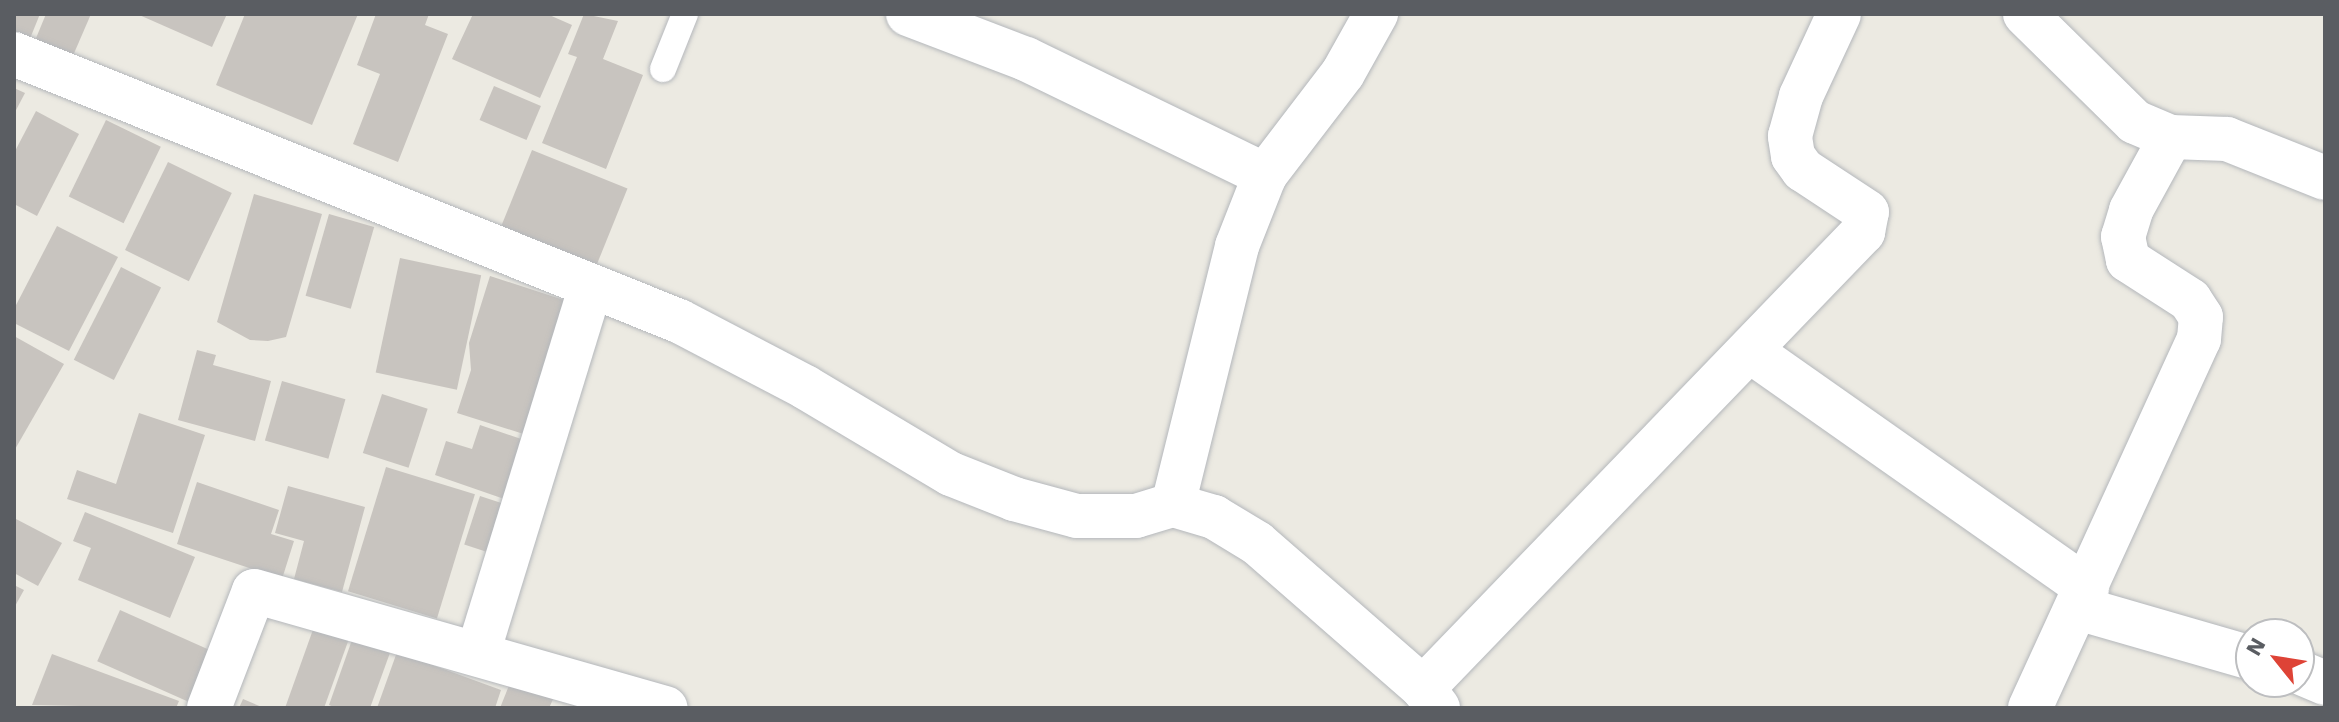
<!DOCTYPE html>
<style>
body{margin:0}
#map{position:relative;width:2339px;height:722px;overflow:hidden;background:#eceae2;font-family:"Work Sans",sans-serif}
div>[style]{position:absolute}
.building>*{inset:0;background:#c8c4bf;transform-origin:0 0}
.roads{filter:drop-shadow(0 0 2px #b4b7bb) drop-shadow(0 0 2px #b4b7bb)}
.service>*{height:26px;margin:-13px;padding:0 13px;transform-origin:13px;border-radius:13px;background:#fff}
.minor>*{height:44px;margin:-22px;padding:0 22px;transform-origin:22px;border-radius:22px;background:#fff}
span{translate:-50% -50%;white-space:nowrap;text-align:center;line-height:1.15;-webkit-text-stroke:6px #fff;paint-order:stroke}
.frame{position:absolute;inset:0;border:16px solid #5a5d62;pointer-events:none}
.north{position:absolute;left:2235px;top:618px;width:80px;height:80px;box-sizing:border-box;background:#fff;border:2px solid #bdbec0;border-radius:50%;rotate:300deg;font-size:22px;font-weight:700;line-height:32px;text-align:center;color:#5a5d62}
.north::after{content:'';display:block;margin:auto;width:28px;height:36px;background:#de4336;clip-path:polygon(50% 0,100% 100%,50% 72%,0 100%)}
</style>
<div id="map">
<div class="building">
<i style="clip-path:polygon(14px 14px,40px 14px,29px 41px,14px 35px)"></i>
<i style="clip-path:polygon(46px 14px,91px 14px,72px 58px,34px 43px)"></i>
<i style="clip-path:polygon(137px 14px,227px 14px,212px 47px)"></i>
<i style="clip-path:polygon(245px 14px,358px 14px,312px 125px,216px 85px)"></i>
<i style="clip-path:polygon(376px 14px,429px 14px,425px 25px,448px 34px,398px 162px,353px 144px,380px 74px,357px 65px)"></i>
<i style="clip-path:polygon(473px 14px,547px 14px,572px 25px,540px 98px,452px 59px)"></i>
<i style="clip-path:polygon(584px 14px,618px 21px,603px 59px,643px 75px,606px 169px,542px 143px,577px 57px,568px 54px)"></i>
<i style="left:494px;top:86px;width:51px;height:37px;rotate:23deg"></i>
<i style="clip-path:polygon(14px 88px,25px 93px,14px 114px)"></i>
<i style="clip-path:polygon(36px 111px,79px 134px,37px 216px,14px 204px,14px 153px)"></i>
<i style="left:106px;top:120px;width:61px;height:85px;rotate:26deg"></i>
<i style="left:532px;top:150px;width:103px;height:82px;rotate:22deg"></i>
<i style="left:168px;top:162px;width:71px;height:98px;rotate:26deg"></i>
<i style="clip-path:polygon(254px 194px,322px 214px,286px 337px,268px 341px,250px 340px,217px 322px)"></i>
<i style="left:329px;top:214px;width:47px;height:85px;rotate:16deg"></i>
<i style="clip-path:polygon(57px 226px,118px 257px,69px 351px,14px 323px,14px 309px)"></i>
<i style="left:400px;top:258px;width:83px;height:117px;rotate:12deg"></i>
<i style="left:121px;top:267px;width:45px;height:104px;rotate:27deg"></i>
<i style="clip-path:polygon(490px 276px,576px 304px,533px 437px,457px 413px,471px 370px,469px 343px)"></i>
<i style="clip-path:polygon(14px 336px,64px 364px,14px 451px)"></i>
<i style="clip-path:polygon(197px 350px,216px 355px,213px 365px,271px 381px,255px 441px,178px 420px)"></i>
<i style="left:282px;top:381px;width:66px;height:62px;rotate:16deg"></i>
<i style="left:382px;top:394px;width:48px;height:62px;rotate:18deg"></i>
<i style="clip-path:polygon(139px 413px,205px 435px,173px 533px,67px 499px,77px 470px,116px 484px)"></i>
<i style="clip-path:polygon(480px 425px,530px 442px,510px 501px,435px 475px,446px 441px,472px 449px)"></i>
<i style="left:386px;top:467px;width:93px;height:130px;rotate:17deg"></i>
<i style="clip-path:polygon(197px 482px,279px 510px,271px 534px,294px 541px,282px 579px,177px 544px)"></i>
<i style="clip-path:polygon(288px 486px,365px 507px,342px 592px,294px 579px,304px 541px,275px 533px)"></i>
<i style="left:480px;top:496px;width:28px;height:51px;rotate:18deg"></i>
<i style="clip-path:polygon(85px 512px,195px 557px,170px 618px,78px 580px,91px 548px,73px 541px)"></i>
<i style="clip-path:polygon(16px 519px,62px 543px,38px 586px,14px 573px)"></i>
<i style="clip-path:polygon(14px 585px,24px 590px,14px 608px)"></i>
<i style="left:120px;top:610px;width:111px;height:56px;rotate:24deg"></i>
<i style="clip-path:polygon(315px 624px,350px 636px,324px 708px,285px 708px)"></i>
<i style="clip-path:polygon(353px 637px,391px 650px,370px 708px,336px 708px,329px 705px)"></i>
<i style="clip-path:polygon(397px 652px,501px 690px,495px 708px,377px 708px)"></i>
<i style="clip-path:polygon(52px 654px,179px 701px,176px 708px,32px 705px)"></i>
<i style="clip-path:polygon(512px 678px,555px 695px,549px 708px,500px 708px)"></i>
<i style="clip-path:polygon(243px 699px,264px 708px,239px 708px)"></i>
</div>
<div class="roads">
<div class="service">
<i style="left:663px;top:69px;width:59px;rotate:-68.2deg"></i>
</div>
<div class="minor">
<i style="left:908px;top:14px;width:126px;rotate:20.9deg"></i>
<i style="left:1026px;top:59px;width:266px;rotate:25.9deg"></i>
<i style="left:2025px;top:14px;width:154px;rotate:44.5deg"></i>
<i style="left:2135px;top:122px;width:39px;rotate:23deg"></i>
<i style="left:2171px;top:137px;width:56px;rotate:2deg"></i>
<i style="left:2227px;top:139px;width:105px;rotate:21.7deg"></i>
<i style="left:14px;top:54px;width:717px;rotate:21.88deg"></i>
<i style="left:679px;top:321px;width:142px;rotate:27.6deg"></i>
<i style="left:805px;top:387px;width:170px;rotate:30.8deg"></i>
<i style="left:951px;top:474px;width:68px;rotate:21.6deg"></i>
<i style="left:1014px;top:499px;width:65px;rotate:15.1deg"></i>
<i style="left:1077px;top:516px;width:59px"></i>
<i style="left:1136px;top:516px;width:39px;rotate:-17deg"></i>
<i style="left:1173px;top:505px;width:43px;rotate:16.3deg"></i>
<i style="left:1214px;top:517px;width:50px;rotate:31.2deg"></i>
<i style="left:1257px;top:543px;width:220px;rotate:41.1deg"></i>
<i style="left:1423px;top:688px;width:25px;rotate:53deg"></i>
<i style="left:1750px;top:351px;width:412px;rotate:35.1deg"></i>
<i style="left:1173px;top:505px;width:267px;rotate:-76.1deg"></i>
<i style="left:1237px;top:246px;width:76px;rotate:-68.5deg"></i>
<i style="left:1265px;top:175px;width:128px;rotate:-52.6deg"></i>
<i style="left:1343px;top:73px;width:68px;rotate:-60.8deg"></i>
<i style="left:2078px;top:608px;width:180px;rotate:16.1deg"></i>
<i style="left:478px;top:653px;width:384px;rotate:-72.9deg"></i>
<i style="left:2299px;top:672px;width:28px;rotate:23deg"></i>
<i style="left:1423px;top:688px;width:634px;rotate:-46.02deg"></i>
<i style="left:1863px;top:232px;width:20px;rotate:-79deg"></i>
<i style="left:1867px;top:212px;width:77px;rotate:-146.7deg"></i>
<i style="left:1803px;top:170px;width:17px;rotate:-126deg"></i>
<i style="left:1793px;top:156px;width:20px;rotate:-99deg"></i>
<i style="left:1790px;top:136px;width:41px;rotate:-74.6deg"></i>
<i style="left:1801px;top:96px;width:90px;rotate:-65.1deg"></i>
<i style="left:209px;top:708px;width:125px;rotate:-69deg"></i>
<i style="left:254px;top:591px;width:428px;rotate:15.9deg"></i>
<i style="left:2030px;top:708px;width:406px;rotate:-65.4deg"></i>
<i style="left:2199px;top:339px;width:22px;rotate:-85deg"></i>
<i style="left:2201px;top:317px;width:20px;rotate:-123deg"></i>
<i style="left:2190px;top:300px;width:74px;rotate:-147.2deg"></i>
<i style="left:2128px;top:260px;width:24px;rotate:-102deg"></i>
<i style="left:2123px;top:237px;width:28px;rotate:-73deg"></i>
<i style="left:2131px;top:210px;width:83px;rotate:-61.3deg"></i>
</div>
</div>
<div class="frame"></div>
<div class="north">N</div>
</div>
